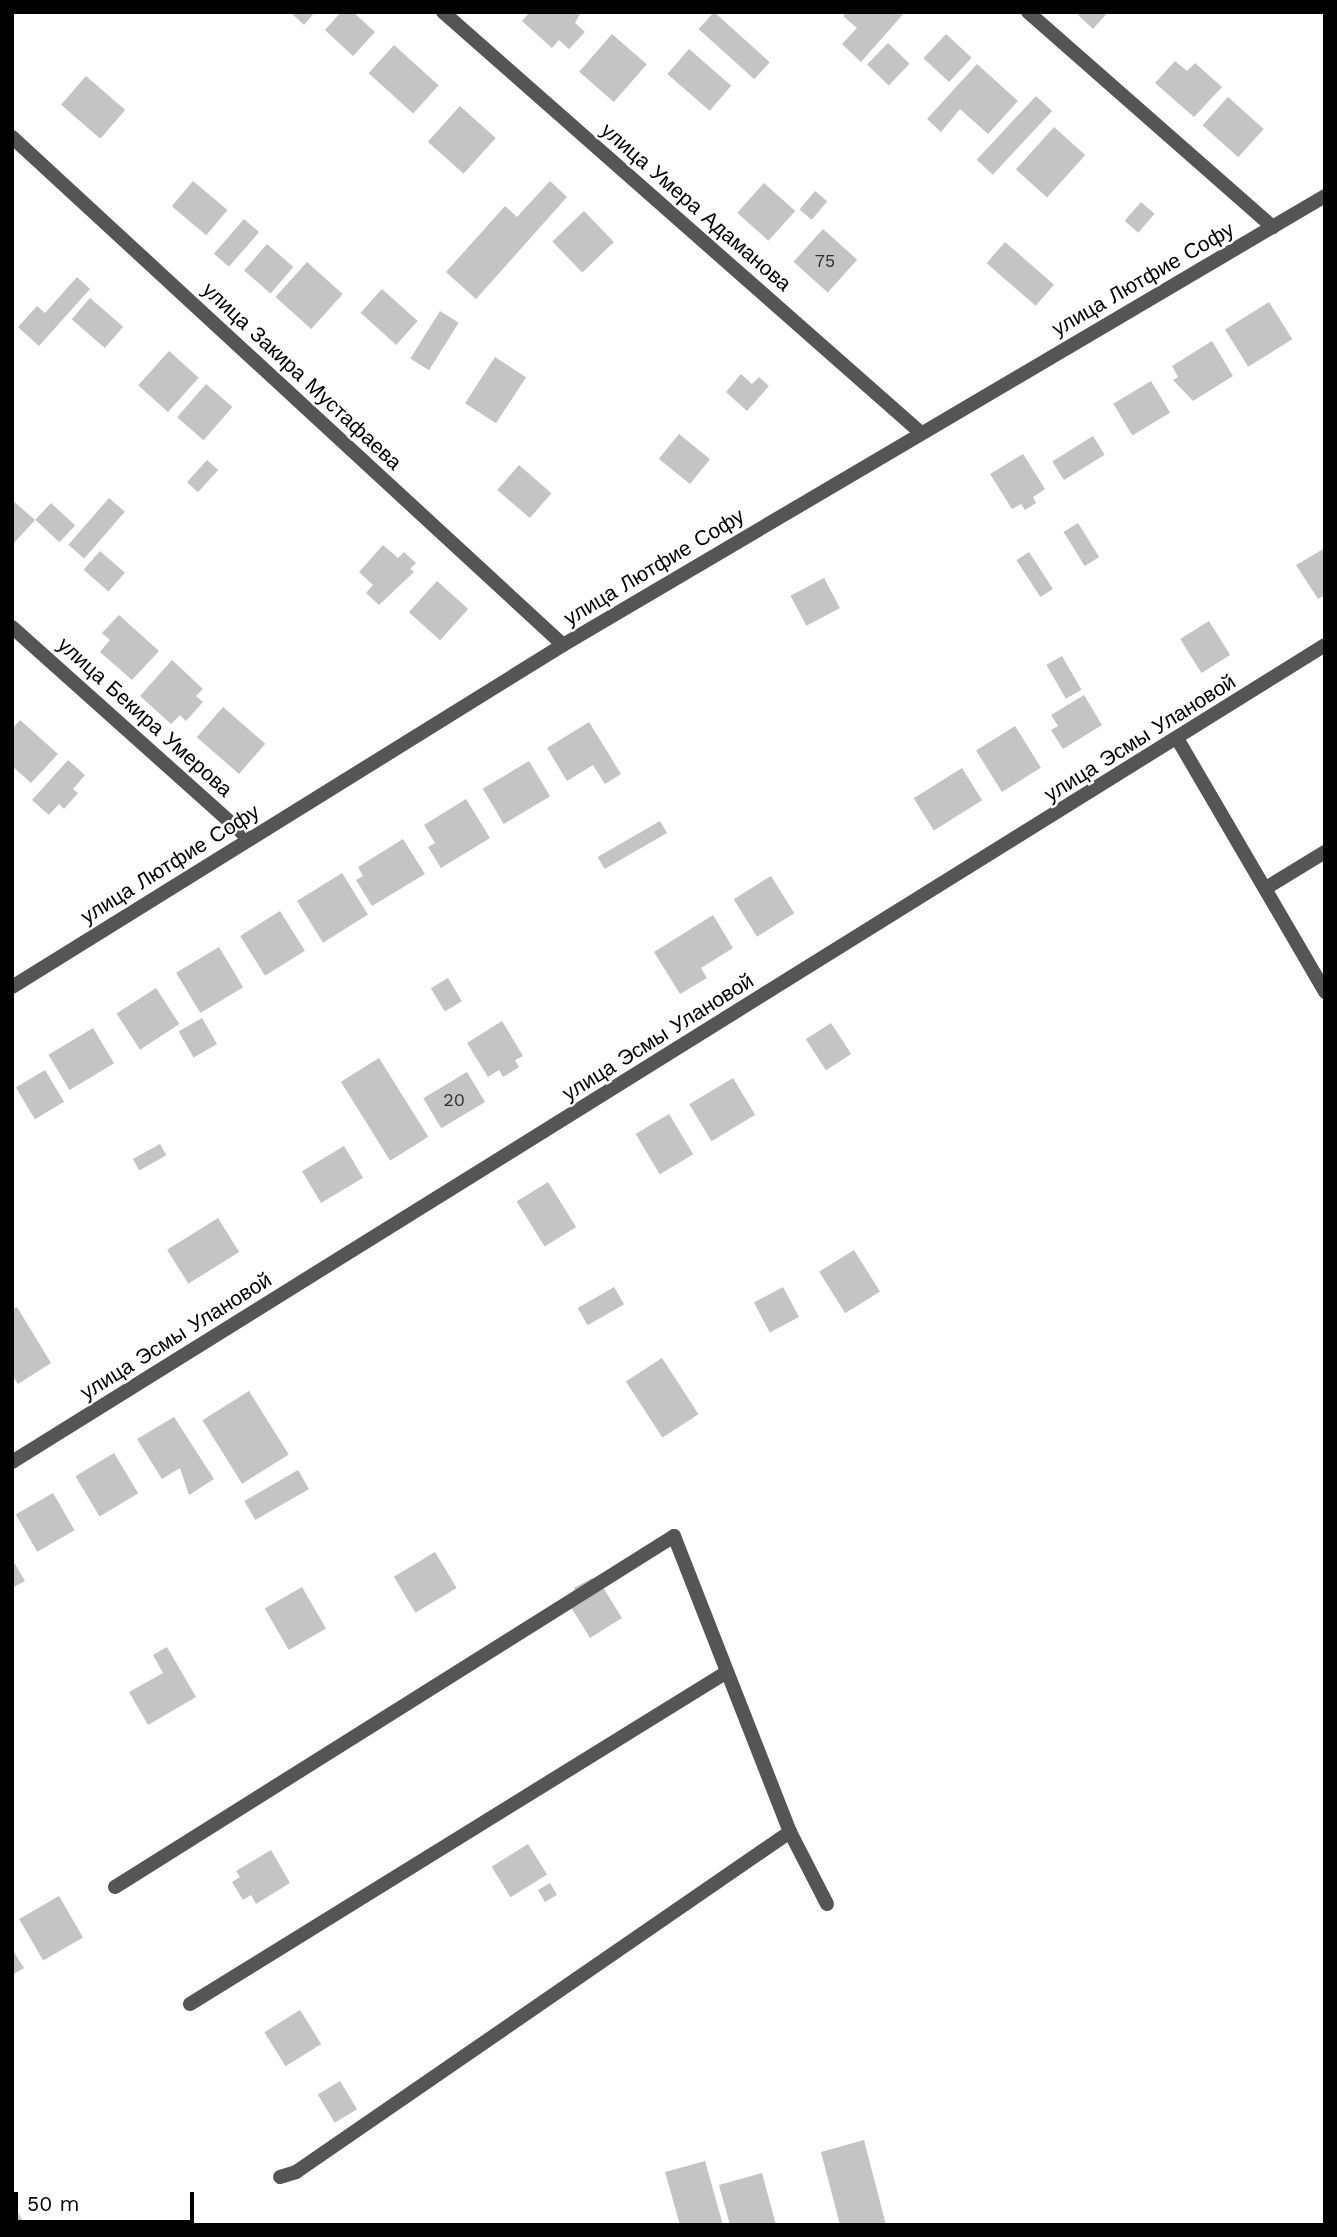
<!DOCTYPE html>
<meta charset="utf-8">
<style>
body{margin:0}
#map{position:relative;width:1337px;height:2237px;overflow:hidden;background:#fff;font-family:"Work Sans",sans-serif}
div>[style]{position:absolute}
.building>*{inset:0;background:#c4c4c4;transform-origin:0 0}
.minor>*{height:14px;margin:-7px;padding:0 7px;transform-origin:7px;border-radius:7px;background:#555}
span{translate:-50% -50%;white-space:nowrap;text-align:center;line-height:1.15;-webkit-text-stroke:5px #fff;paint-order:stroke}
.number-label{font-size:18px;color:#313131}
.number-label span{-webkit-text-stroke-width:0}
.street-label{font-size:21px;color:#000}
.frame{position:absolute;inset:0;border:14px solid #000;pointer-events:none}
.scale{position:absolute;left:14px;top:2192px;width:180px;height:32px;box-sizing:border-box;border:4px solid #000;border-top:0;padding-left:9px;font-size:21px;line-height:24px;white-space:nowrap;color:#000;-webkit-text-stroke:5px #fff;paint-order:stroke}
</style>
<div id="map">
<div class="building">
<i style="clip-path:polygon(290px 12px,315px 12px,304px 25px)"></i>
<i style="clip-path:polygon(341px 12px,353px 12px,375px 32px,353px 56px,325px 30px)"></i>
<i style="clip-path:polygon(530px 12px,581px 12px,575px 23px,585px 32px,569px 49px,559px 40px,552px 48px,522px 21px)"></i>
<i style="left:714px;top:12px;width:75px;height:23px;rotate:42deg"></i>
<i style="clip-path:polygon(846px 12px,905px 12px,861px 62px,842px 44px,857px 28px,843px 16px)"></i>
<i style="clip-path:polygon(1075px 12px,1108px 12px,1093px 29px)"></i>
<i style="left:612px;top:34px;width:46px;height:50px;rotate:41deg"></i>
<i style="left:946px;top:34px;width:35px;height:33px;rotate:43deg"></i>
<i style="left:888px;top:43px;width:30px;height:30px;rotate:44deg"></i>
<i style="left:394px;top:45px;width:60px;height:38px;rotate:42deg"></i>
<i style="left:689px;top:49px;width:56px;height:33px;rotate:41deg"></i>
<i style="clip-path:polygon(1175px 61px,1187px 71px,1195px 63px,1222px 87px,1194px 117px,1155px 83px)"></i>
<i style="clip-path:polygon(977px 64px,1018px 101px,988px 134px,960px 109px,941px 132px,927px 119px)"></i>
<i style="left:86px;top:76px;width:52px;height:38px;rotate:41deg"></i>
<i style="left:1036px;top:96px;width:22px;height:87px;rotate:43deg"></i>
<i style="left:1228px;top:97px;width:48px;height:38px;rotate:42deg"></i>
<i style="left:460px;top:106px;width:48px;height:48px;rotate:42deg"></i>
<i style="left:1054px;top:127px;width:42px;height:57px;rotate:42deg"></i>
<i style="left:193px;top:181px;width:45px;height:33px;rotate:40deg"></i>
<i style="clip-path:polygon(550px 181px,567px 197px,476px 299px,446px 272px,505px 206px,517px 217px)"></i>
<i style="left:764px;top:183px;width:42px;height:40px;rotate:42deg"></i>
<i style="left:815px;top:191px;width:16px;height:24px;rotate:40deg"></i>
<i style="left:1141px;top:202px;width:18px;height:25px;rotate:41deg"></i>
<i style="left:584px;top:211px;width:43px;height:44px;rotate:46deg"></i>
<i style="left:244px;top:219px;width:20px;height:46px;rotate:41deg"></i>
<i style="left:823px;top:229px;width:46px;height:44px;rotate:42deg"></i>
<i style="left:1005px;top:242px;width:65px;height:28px;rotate:41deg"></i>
<i style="left:267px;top:244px;width:35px;height:35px;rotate:41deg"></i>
<i style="left:307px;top:262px;width:48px;height:47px;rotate:42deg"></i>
<i style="clip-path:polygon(77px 277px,90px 289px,39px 346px,18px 327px,37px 306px,45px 313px)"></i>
<i style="left:382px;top:289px;width:48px;height:32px;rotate:42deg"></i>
<i style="left:90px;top:298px;width:44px;height:28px;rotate:41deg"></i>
<i style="left:1269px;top:302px;width:44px;height:52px;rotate:58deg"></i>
<i style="left:440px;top:311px;width:22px;height:56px;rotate:32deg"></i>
<i style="clip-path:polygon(1212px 341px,1233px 376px,1193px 401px,1173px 380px,1178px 377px,1172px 366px)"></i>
<i style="left:169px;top:351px;width:40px;height:46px;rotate:42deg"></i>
<i style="left:495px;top:357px;width:37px;height:55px;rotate:33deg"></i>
<i style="clip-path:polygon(741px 374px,752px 384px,759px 377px,769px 386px,747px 411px,726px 392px)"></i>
<i style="left:1151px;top:381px;width:37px;height:44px;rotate:59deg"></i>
<i style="left:206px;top:384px;width:35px;height:44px;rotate:41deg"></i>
<i style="left:679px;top:434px;width:40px;height:32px;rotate:39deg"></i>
<i style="left:1093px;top:436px;width:22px;height:48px;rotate:58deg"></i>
<i style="clip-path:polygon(1023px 454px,1045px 489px,1033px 497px,1036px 503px,1025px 510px,1021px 504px,1012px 509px,990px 474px)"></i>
<i style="left:207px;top:460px;width:15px;height:30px;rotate:42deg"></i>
<i style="left:519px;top:465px;width:43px;height:33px;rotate:41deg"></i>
<i style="left:109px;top:498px;width:21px;height:62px;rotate:41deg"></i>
<i style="clip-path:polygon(12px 500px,35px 520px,12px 545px)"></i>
<i style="left:51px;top:503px;width:33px;height:23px;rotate:43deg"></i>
<i style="left:1078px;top:523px;width:40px;height:17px;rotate:58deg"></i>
<i style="clip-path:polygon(383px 545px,398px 558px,404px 552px,416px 563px,410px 569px,414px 572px,379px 605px,366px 593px,373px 585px,359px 572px)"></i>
<i style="clip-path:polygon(1325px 548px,1325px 595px,1318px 599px,1296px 565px)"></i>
<i style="left:100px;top:551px;width:33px;height:25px;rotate:41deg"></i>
<i style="left:1029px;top:552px;width:44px;height:15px;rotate:57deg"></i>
<i style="left:824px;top:578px;width:34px;height:38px;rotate:62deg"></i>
<i style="left:437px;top:581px;width:42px;height:42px;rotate:42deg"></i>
<i style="clip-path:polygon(119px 615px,159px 651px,132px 680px,100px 652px,110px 640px,102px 633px)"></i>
<i style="left:1209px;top:621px;width:40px;height:34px;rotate:58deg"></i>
<i style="left:1062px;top:656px;width:39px;height:18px;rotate:60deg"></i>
<i style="clip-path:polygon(172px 660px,203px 689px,196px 696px,203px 702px,186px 721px,180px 715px,171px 724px,140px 696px)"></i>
<i style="clip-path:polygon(1084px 695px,1102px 725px,1063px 749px,1051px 730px,1058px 726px,1051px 715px)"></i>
<i style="left:223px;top:707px;width:56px;height:40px;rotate:41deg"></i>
<i style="clip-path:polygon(20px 720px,58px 754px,31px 783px,12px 766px,12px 729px)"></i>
<i style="clip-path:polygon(589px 722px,621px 774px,605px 784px,593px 765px,567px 781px,547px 748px)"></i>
<i style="left:1015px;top:726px;width:49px;height:46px;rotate:58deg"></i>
<i style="clip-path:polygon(68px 760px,85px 775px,73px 789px,78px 793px,64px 809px,59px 804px,49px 815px,32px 800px)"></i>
<i style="left:529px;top:761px;width:41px;height:54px;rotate:59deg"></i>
<i style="left:962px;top:768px;width:38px;height:57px;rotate:58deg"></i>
<i style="clip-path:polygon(466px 799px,490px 838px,441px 868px,428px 847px,435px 843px,424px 825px)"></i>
<i style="left:660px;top:821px;width:14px;height:72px;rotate:60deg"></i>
<i style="clip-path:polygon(403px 839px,425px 874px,372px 906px,356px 880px,363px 876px,358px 867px)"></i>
<i style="left:342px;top:873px;width:49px;height:53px;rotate:58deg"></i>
<i style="left:771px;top:876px;width:44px;height:44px;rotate:58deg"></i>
<i style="left:280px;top:911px;width:47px;height:47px;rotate:58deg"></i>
<i style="clip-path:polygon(713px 915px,733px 948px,701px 968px,707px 978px,680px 994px,654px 952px)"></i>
<i style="left:219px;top:947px;width:47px;height:50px;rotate:59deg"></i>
<i style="left:448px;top:978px;width:27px;height:20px;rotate:59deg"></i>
<i style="left:156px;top:988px;width:43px;height:47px;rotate:57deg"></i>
<i style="left:202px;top:1018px;width:30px;height:27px;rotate:60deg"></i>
<i style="clip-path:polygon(502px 1021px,523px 1056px,515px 1060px,519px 1067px,503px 1077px,499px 1070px,488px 1077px,467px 1043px)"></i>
<i style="left:831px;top:1023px;width:37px;height:30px;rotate:57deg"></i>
<i style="left:93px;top:1028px;width:41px;height:52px;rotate:59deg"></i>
<i style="left:379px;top:1058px;width:93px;height:45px;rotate:58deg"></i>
<i style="left:45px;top:1070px;width:37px;height:34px;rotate:59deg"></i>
<i style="left:467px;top:1072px;width:35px;height:51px;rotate:59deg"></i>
<i style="left:733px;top:1078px;width:43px;height:51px;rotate:59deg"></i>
<i style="left:669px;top:1114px;width:47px;height:39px;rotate:59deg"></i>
<i style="left:160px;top:1144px;width:13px;height:31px;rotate:61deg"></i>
<i style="left:344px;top:1146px;width:37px;height:49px;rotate:59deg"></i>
<i style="left:548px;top:1182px;width:53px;height:37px;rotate:58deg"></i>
<i style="left:218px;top:1218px;width:40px;height:60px;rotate:58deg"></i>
<i style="left:854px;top:1250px;width:49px;height:41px;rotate:58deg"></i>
<i style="left:614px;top:1287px;width:20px;height:42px;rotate:60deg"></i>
<i style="left:783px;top:1287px;width:34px;height:33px;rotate:62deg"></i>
<i style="clip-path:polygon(17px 1307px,51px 1363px,18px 1384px,12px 1375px,12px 1310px)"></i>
<i style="left:662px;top:1358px;width:67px;height:43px;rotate:57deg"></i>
<i style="left:249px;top:1391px;width:75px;height:55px;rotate:58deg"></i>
<i style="clip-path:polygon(174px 1417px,214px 1479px,189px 1495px,180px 1468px,162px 1479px,137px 1439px)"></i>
<i style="left:114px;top:1453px;width:47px;height:45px;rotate:59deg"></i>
<i style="left:298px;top:1470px;width:22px;height:62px;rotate:60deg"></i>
<i style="left:53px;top:1493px;width:43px;height:43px;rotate:60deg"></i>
<i style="left:435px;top:1552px;width:42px;height:48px;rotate:59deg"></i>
<i style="clip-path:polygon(12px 1559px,25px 1581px,12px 1588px)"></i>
<i style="clip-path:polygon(592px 1578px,597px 1587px,601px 1584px,622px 1618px,590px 1638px,569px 1604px,579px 1597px,574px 1588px)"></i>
<i style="left:302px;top:1587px;width:48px;height:43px;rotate:60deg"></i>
<i style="clip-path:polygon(167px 1647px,196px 1697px,148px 1725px,129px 1692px,163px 1673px,153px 1655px)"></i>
<i style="left:528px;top:1844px;width:36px;height:43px;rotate:58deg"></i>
<i style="clip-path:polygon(271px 1850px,290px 1883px,256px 1904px,251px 1895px,243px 1900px,232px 1882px,240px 1877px,236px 1871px)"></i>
<i style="left:550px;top:1883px;width:14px;height:14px;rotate:60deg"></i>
<i style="left:59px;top:1896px;width:48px;height:46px;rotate:60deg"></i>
<i style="clip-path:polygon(12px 1949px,24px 1968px,12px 1975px)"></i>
<i style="left:300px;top:2010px;width:40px;height:42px;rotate:58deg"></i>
<i style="left:340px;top:2081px;width:33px;height:26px;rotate:59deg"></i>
<i style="clip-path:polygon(864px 2140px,886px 2225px,840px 2225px,821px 2152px)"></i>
<i style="clip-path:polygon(705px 2161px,723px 2225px,680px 2225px,665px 2172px)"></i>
<i style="clip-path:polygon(762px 2173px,776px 2225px,730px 2225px,719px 2185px)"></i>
<i style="clip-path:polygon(12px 2202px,25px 2225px,12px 2225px)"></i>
</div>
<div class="minor">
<i style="left:443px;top:12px;width:637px;rotate:41.37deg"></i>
<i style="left:1028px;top:12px;width:326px;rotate:41.3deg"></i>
<i style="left:12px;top:137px;width:749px;rotate:42.67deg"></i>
<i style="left:12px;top:627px;width:318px;rotate:41.8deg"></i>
<i style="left:1178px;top:740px;width:292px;rotate:59.7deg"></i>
<i style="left:1266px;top:888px;width:69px;rotate:-31.4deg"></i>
<i style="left:12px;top:987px;width:649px;rotate:-31.83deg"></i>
<i style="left:563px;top:645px;width:884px;rotate:-30.51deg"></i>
<i style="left:12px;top:1462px;width:1546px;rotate:-31.89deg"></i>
<i style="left:115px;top:1887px;width:660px;rotate:-32.12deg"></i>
<i style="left:674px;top:1536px;width:318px;rotate:68.6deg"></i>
<i style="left:790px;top:1832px;width:81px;rotate:62.8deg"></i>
<i style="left:190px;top:2004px;width:631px;rotate:-31.73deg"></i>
<i style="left:280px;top:2177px;width:17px;rotate:-17deg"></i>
<i style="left:296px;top:2172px;width:600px;rotate:-34.54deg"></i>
</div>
<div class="number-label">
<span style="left:825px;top:261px">75</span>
<span style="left:454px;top:1100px">20</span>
</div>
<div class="street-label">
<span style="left:696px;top:207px;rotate:41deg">улица Умера Адаманова</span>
<span style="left:1143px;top:279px;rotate:-30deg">улица Лютфие Софу</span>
<span style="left:302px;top:376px;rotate:43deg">улица Закира Мустафаева</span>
<span style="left:654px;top:567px;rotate:-31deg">улица Лютфие Софу</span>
<span style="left:145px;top:717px;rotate:42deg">улица Бекира Умерова</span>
<span style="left:1140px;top:738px;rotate:-32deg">улица Эсмы Улановой</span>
<span style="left:170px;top:864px;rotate:-32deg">улица Лютфие Софу</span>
<span style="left:658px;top:1037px;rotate:-32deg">улица Эсмы Улановой</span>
<span style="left:176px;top:1336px;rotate:-32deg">улица Эсмы Улановой</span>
</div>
<div class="frame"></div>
<div class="scale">50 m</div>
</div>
